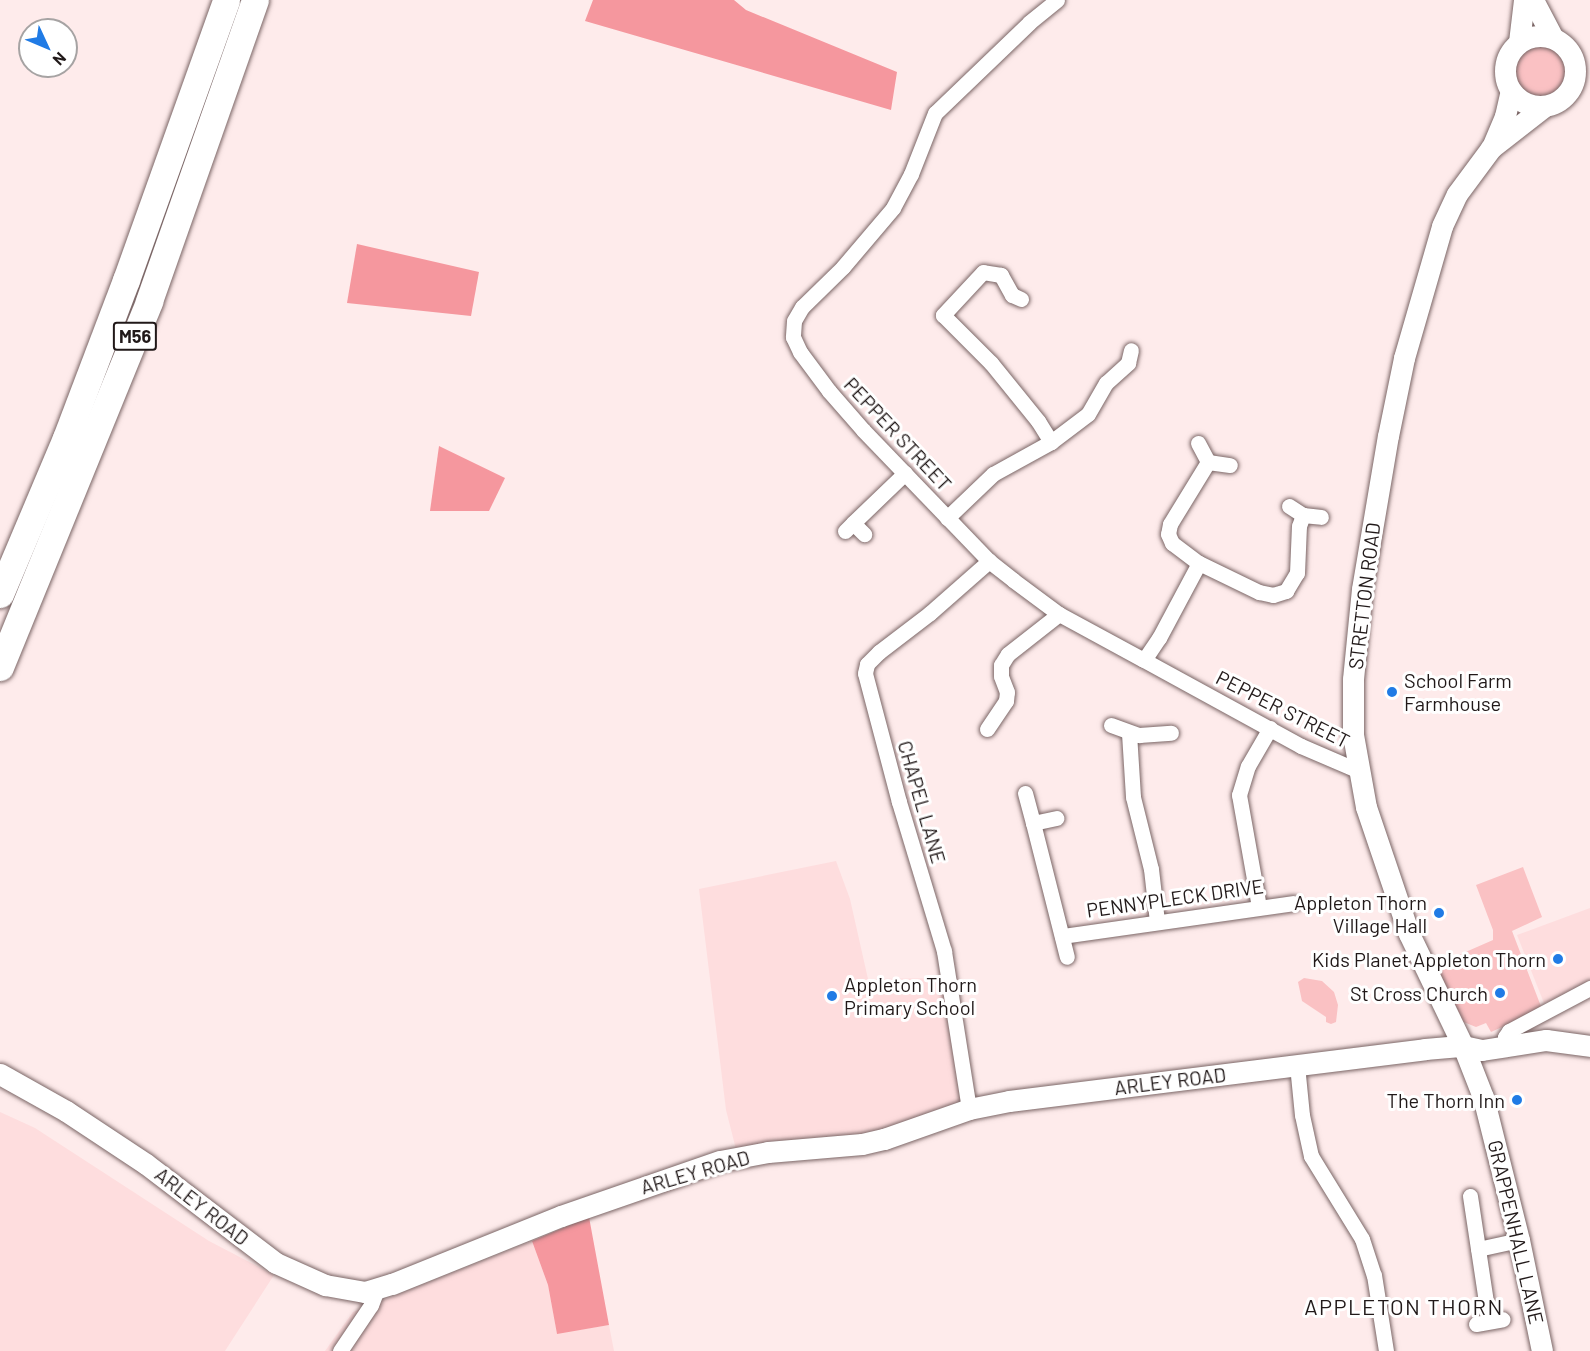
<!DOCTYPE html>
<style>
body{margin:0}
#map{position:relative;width:1590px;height:1351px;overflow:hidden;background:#feebeb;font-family:Barlow,sans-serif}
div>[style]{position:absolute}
.built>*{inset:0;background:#feddde}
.green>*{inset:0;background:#fac1c3}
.round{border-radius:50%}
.forest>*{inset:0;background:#f5979e}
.roads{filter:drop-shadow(0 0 2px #7a6565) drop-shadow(0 0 2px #7a6565)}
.street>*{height:15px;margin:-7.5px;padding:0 7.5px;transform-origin:7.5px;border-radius:7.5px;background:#fff}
.secondary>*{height:21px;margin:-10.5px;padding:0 10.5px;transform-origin:10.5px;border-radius:10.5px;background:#fff}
.secondary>.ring{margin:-10.5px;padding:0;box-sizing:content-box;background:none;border:21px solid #fff;border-radius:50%}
.highway>*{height:27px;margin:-13.5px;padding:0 13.5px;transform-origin:13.5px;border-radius:13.5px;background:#fff}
.dots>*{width:16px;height:16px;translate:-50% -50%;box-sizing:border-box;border:3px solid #fff;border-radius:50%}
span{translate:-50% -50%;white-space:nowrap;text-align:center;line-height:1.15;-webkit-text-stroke:6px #fff;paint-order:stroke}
.shield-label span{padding:2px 4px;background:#fff;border:2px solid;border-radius:4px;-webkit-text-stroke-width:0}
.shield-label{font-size:18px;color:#211919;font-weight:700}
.street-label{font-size:20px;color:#211919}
.poi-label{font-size:20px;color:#211919}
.left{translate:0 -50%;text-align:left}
.right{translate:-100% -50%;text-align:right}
.quarter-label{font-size:22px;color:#211919;letter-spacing:1.5px}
.north{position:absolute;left:18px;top:18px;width:60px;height:60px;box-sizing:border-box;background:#fff;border:2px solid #a6a3a3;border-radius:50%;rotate:134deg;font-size:16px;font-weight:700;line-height:24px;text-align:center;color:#211919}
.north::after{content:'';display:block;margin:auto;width:21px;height:27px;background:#207be5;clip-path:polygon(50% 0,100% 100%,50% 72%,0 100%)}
</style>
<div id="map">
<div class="built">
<i style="clip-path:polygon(836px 861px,850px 899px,868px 979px,949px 978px,969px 1109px,918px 1127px,738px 1157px,726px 1110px,699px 889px)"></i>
<i style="clip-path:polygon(1590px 908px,1590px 982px,1578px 991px,1544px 1003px,1517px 935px)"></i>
<i style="clip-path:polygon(0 1112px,35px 1128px,209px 1241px,274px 1275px,225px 1351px,0 1351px)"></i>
<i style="clip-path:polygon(532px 1241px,548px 1285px,557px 1333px,609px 1325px,614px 1351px,325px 1351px,353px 1312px)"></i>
</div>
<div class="green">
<i class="round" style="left:1512px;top:41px;width:56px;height:56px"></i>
<i style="clip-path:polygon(1523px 867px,1542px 917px,1512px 931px,1542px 1009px,1491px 1032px,1486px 1023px,1476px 1027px,1461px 1021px,1436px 965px,1493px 940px,1493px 930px,1476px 885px)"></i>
<i style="clip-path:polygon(1304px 978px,1322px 981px,1334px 992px,1338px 1005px,1336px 1022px,1331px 1024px,1326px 1022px,1326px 1017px,1302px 1001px,1298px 982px)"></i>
</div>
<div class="forest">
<i style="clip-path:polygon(593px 0,734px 0,746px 10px,897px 72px,891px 110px,585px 21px)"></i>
<i style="clip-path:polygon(357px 244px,479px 272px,471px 316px,347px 303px)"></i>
<i style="clip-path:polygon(439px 446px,505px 478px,489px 511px,430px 511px)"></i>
<i style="clip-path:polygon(589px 1217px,609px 1325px,557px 1334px,548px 1285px,532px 1241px)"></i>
</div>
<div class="roads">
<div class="street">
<i style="left:1057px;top:0;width:36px;rotate:141deg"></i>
<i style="left:1029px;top:23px;width:130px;rotate:136.2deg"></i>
<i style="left:935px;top:113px;width:66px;rotate:111.5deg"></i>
<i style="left:911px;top:174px;width:38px;rotate:118deg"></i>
<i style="left:893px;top:208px;width:77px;rotate:130.3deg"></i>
<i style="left:843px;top:267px;width:57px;rotate:135.7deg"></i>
<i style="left:802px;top:307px;width:16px;rotate:120deg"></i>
<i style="left:794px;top:321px;width:16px;rotate:94deg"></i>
<i style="left:793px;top:337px;width:17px;rotate:65deg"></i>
<i style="left:800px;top:352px;width:49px;rotate:53.4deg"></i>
<i style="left:829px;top:391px;width:52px;rotate:48.9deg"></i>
<i style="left:863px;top:430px;width:182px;rotate:46.1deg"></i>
<i style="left:989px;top:561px;width:31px;rotate:38deg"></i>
<i style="left:1013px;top:580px;width:57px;rotate:36.5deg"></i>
<i style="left:1059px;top:614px;width:94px;rotate:28.5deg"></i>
<i style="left:1142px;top:659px;width:181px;rotate:28.7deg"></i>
<i style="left:1301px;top:746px;width:61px;rotate:23.2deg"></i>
<i style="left:1021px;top:299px;width:10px;rotate:-156deg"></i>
<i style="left:1012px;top:295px;width:23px;rotate:-119deg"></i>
<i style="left:1001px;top:275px;width:18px;rotate:-171deg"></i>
<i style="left:983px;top:272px;width:59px;rotate:132.9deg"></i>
<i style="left:943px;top:315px;width:68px;rotate:45deg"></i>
<i style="left:991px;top:363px;width:75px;rotate:51deg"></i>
<i style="left:1038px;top:421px;width:25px;rotate:58deg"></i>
<i style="left:1198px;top:443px;width:21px;rotate:62deg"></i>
<i style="left:1208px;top:462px;width:22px;rotate:8deg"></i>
<i style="left:1208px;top:462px;width:73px;rotate:121.5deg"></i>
<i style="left:1170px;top:524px;width:10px;rotate:101deg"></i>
<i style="left:1168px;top:534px;width:10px;rotate:66deg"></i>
<i style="left:1172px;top:543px;width:34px;rotate:37deg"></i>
<i style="left:1199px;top:563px;width:67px;rotate:25.8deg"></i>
<i style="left:1259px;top:592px;width:14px;rotate:12deg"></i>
<i style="left:1273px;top:595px;width:14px;rotate:-17deg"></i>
<i style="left:1286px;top:591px;width:21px;rotate:-59deg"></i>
<i style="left:1297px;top:573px;width:47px;rotate:-87.6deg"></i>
<i style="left:1299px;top:526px;width:12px;rotate:-70deg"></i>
<i style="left:1289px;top:506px;width:17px;rotate:33deg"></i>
<i style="left:1303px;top:515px;width:18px;rotate:6deg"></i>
<i style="left:947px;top:518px;width:64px;rotate:-43.7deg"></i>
<i style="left:993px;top:474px;width:66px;rotate:-28.9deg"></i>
<i style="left:1051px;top:442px;width:46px;rotate:-37.1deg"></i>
<i style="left:1088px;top:414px;width:36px;rotate:-60deg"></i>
<i style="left:1106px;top:383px;width:30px;rotate:-42deg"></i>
<i style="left:1128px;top:363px;width:13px;rotate:-77deg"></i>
<i style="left:853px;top:523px;width:72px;rotate:-43.9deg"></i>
<i style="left:845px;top:531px;width:11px;rotate:-45deg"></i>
<i style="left:853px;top:523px;width:16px;rotate:45deg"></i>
<i style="left:1144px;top:660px;width:27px;rotate:-56deg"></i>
<i style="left:1159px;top:638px;width:85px;rotate:-61.9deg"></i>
<i style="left:1111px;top:725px;width:30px;rotate:20deg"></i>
<i style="left:1139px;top:735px;width:32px;rotate:-4deg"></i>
<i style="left:987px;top:729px;width:34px;rotate:-56deg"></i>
<i style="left:1006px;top:701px;width:9px;rotate:-84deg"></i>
<i style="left:1007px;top:692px;width:17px;rotate:-111deg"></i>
<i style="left:1001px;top:676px;width:11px;rotate:-90deg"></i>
<i style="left:1001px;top:665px;width:13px;rotate:-58deg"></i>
<i style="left:1008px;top:654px;width:65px;rotate:-38.1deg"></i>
<i style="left:1129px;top:733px;width:64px;rotate:86.4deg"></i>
<i style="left:1133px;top:797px;width:74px;rotate:76deg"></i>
<i style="left:1151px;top:869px;width:53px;rotate:83.5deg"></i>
<i style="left:1025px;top:793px;width:31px;rotate:75deg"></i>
<i style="left:1033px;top:823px;width:24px;rotate:-12deg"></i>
<i style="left:1033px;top:823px;width:138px;rotate:75.8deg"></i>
<i style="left:1259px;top:907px;width:114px;rotate:-100.1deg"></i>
<i style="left:1239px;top:795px;width:30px;rotate:-73deg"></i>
<i style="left:1248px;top:766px;width:44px;rotate:-59.9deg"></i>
<i style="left:1062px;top:936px;width:234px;rotate:-8.1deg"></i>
<i style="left:1506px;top:1044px;width:7px;rotate:-98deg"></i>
<i style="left:1505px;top:1037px;width:7px;rotate:-56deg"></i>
<i style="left:1509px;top:1031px;width:92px;rotate:-28deg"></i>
<i style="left:1297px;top:1065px;width:50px;rotate:84.3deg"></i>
<i style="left:1302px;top:1115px;width:42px;rotate:77.6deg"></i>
<i style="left:1311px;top:1156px;width:97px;rotate:58.4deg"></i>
<i style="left:1362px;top:1239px;width:38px;rotate:72deg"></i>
<i style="left:1374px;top:1275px;width:77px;rotate:81deg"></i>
<i style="left:969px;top:1109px;width:160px;rotate:-99deg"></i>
<i style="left:944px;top:951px;width:156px;rotate:-106.8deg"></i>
<i style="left:899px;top:802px;width:133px;rotate:-104.8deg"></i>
<i style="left:865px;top:673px;width:9px;rotate:-77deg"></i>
<i style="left:867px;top:664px;width:17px;rotate:-45deg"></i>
<i style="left:879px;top:652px;width:64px;rotate:-37.4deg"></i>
<i style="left:930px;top:613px;width:79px;rotate:-41.4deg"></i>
<i style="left:1470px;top:1196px;width:126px;rotate:81.4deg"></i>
<i style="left:1478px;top:1249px;width:42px;rotate:-12.4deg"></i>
<i style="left:1476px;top:1324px;width:27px;rotate:-10deg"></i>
<i style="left:340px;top:1351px;width:55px;rotate:-56deg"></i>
<i style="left:371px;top:1305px;width:17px;rotate:-69deg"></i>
</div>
<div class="secondary">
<i style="left:1533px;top:0;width:43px;rotate:62.2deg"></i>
<i class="ring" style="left:1505px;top:36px;width:49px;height:49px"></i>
<i style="left:1519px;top:42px;width:42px;rotate:-83.2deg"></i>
<i style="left:1492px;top:147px;width:34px;rotate:-67deg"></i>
<i style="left:1505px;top:116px;width:26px;rotate:-77deg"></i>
<i style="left:0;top:1074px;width:76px;rotate:29.3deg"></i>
<i style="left:66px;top:1111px;width:96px;rotate:33.5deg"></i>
<i style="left:146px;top:1164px;width:163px;rotate:37.3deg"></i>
<i style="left:276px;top:1263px;width:54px;rotate:24.2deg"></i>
<i style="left:325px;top:1285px;width:41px;rotate:9.9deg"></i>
<i style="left:365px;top:1292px;width:28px;rotate:-17deg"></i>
<i style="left:392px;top:1284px;width:182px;rotate:-21.9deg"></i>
<i style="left:561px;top:1216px;width:168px;rotate:-19.1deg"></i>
<i style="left:720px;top:1161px;width:49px;rotate:-10.6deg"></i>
<i style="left:768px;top:1152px;width:94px;rotate:-4.9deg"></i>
<i style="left:862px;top:1144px;width:23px;rotate:-13deg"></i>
<i style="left:884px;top:1139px;width:90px;rotate:-19.4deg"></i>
<i style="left:969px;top:1109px;width:41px;rotate:-11.3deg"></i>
<i style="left:1009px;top:1101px;width:419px;rotate:-7.1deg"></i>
<i style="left:1425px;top:1049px;width:38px;rotate:-5deg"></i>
<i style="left:1463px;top:1046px;width:19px;rotate:12deg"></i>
<i style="left:1482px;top:1050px;width:65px;rotate:-8.9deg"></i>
<i style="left:1546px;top:1040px;width:44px;rotate:7.8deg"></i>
<i style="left:1542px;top:1351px;width:113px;rotate:-101.7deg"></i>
<i style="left:1519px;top:1240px;width:147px;rotate:-104.1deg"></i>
<i style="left:1483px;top:1097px;width:55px;rotate:-111.4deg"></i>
<i style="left:1463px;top:1046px;width:124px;rotate:-115.7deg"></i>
<i style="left:1409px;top:934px;width:134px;rotate:-108.7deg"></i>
<i style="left:1366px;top:807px;width:73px;rotate:-100.2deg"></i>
<i style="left:1353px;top:735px;width:56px;rotate:-90deg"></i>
<i style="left:1353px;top:679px;width:90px;rotate:-84.3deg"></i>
<i style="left:1362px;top:589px;width:155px;rotate:-80.4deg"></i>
<i style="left:1388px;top:436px;width:80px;rotate:-78.4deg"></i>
<i style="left:1404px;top:358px;width:137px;rotate:-73.9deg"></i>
<i style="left:1442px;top:226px;width:35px;rotate:-65deg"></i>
<i style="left:1457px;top:194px;width:57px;rotate:-53.5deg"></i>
<i style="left:1491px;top:148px;width:68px;rotate:-37.9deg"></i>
</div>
<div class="highway">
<i style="left:0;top:594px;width:169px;rotate:-67.1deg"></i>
<i style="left:66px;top:438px;width:169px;rotate:-69.2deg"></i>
<i style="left:126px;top:280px;width:297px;rotate:-70.3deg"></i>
<i style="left:0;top:667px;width:395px;rotate:-67.8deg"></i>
<i style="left:149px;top:301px;width:319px;rotate:-70.6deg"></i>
</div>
</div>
<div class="dots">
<i style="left:1392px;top:692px;background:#207be5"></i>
<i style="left:1439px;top:913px;background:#207be5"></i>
<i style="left:1558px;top:959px;background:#207be5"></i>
<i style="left:1500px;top:993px;background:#207be5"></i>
<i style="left:832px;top:996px;background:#207be5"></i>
<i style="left:1517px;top:1100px;background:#207be5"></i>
</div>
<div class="shield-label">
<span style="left:135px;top:336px">M56</span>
</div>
<div class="street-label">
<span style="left:898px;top:434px;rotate:47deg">PEPPER STREET</span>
<span style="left:1364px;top:596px;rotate:-83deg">STRETTON ROAD</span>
<span style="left:1283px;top:709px;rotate:27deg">PEPPER STREET</span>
<span style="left:922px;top:802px;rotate:74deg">CHAPEL LANE</span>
<span style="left:1175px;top:898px;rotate:-8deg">PENNYPLECK DRIVE</span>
<span style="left:1170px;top:1081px;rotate:-7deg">ARLEY ROAD</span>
<span style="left:695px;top:1172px;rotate:-16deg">ARLEY ROAD</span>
<span style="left:202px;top:1206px;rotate:38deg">ARLEY ROAD</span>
<span style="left:1516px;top:1232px;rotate:77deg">GRAPPENHALL LANE</span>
</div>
<div class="poi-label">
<span class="left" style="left:1404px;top:692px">School Farm<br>Farmhouse</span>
<span class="right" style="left:1427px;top:914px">Appleton Thorn<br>Village Hall</span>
<span class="right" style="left:1546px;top:959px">Kids Planet Appleton Thorn</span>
<span class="left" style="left:844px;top:996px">Appleton Thorn<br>Primary School</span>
<span class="right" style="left:1488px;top:993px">St Cross Church</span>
<span class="right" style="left:1505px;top:1100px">The Thorn Inn</span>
</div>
<div class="quarter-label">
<span style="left:1404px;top:1307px">APPLETON THORN</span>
</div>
<div class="north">N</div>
</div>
